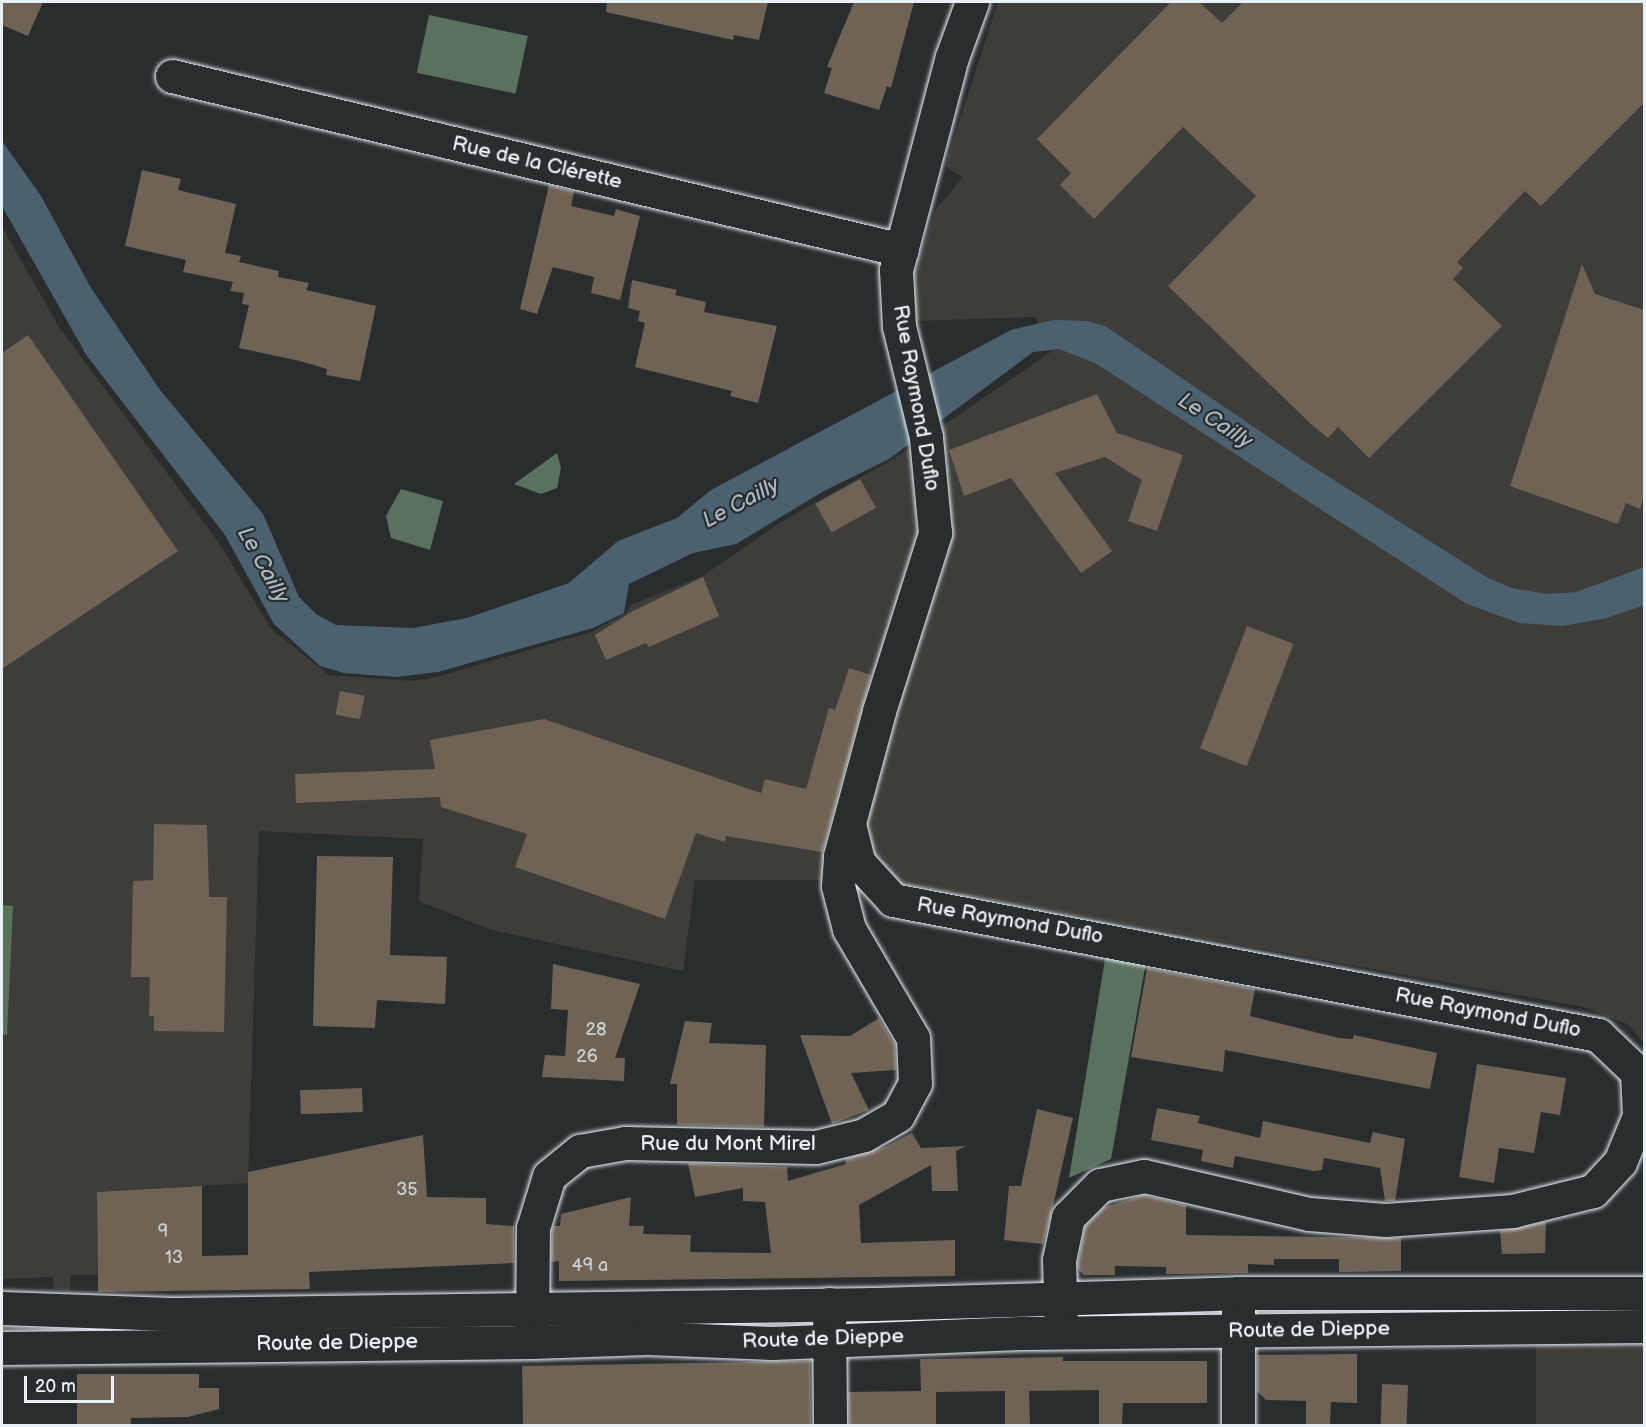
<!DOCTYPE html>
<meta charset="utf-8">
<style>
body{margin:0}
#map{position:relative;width:1646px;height:1427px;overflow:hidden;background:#2a2d2e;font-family:"Balsamiq Sans",sans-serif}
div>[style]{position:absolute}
.built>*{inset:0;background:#3e3d3a;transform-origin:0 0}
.green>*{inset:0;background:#59715d;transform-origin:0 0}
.water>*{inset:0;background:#4c616f}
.building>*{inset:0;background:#6e6355;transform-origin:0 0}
.roads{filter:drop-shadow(0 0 2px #e8f1f8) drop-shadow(0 0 2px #e8f1f8)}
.minor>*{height:33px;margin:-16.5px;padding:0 16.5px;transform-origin:16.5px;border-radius:16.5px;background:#2a2d2e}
.major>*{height:33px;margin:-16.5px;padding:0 16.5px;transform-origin:16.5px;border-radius:16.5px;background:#2a2d2e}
span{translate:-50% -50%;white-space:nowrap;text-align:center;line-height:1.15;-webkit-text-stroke:4.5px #2a2d2e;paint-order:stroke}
.number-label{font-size:18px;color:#cacecf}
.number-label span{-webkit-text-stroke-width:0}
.street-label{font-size:21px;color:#e8f1f8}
.water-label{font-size:22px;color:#aab7c1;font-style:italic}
.frame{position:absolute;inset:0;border:3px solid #e8f1f8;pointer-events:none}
.scale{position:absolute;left:24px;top:1376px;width:90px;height:27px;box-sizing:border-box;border:3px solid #e8f1f8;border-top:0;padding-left:8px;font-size:18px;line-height:21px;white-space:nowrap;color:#e8f1f8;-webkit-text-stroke:4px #2a2d2e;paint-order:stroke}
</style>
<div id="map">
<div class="built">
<i style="clip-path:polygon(998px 2px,1644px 2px,1644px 1043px,1627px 1024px,1584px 1007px,882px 880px,695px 880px,683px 971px,492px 930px,419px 901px,423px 839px,259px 831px,248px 1183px,97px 1192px,97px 1275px,70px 1275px,70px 1292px,54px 1289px,53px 1277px,2px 1279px,2px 227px,59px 327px,219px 543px,271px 629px,329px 675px,413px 681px,440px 676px,591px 632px,626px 613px,631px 605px,703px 576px,781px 522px,900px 455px,1052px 351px,1035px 317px,914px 321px,910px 284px,936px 209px,963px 178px,945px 166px)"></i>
<i style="left:1644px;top:1309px;width:116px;height:108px;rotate:90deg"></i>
</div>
<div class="green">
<i style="left:429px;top:15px;width:101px;height:59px;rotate:12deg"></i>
<i style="clip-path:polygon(557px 453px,561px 468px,557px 488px,541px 494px,514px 484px)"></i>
<i style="clip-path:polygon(401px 489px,443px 501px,430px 550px,391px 538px,386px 516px)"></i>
<i style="clip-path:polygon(2px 905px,13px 906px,7px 1035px,2px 1034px)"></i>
<i style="clip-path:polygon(1106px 953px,1146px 962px,1111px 1159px,1069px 1178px)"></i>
</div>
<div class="water">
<i style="clip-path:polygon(2px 141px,41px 196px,91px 288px,160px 390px,263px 514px,299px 597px,316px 614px,336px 625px,413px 628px,467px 618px,569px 583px,618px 541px,677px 518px,711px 490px,1011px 330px,1054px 320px,1087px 321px,1105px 326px,1304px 461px,1488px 578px,1512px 588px,1547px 594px,1576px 592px,1644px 567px,1644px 605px,1607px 618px,1562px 626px,1519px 623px,1467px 604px,1095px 363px,1059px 349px,1033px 352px,889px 459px,824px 491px,736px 544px,693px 553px,629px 584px,624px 613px,593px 628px,438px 672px,396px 677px,344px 673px,320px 666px,274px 624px,225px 535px,87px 356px,2px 206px)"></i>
</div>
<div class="building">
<i style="clip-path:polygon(2px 2px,43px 2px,28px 36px,2px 25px)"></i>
<i style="clip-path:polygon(607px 2px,768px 2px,759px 40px,734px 35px,733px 40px,606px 12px)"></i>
<i style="clip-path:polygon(854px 2px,914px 2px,891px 88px,887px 86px,879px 110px,824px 93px,832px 68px,827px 67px)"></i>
<i style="clip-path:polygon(1171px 2px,1199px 2px,1222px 23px,1243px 2px,1644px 2px,1644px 103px,1541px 206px,1525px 191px,1457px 262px,1463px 268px,1453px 279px,1502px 326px,1369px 458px,1338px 427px,1328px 438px,1312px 425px,1168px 286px,1256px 196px,1183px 127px,1094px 219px,1060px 185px,1071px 173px,1037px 139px)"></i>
<i style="clip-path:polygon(142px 170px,181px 179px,178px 190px,236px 204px,225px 253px,241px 256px,239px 262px,279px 271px,278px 277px,309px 283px,306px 290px,376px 306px,360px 381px,326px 375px,327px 369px,300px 361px,239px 348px,249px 305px,242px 304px,244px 293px,230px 291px,233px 282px,183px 272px,186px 260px,125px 246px)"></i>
<i style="clip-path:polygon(549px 185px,574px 191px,571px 206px,614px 216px,616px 209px,640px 216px,620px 300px,591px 293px,594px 277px,553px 267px,537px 314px,520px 309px)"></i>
<i style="clip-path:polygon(1582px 264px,1595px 294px,1644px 310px,1644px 495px,1640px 509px,1626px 503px,1618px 524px,1510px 486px)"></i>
<i style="clip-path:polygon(632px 280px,677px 290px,675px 295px,706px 302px,704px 312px,777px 326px,758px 403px,730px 396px,732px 391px,635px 367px,645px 323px,638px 321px,640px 311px,628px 308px)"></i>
<i style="clip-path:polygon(28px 335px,178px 551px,2px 669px,2px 353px)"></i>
<i style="clip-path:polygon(1097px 394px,1117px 433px,1183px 455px,1157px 531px,1128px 521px,1142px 480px,1105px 457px,1055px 473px,1112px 551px,1081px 573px,1011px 478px,964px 496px,949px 450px)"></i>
<i style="left:860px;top:479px;width:33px;height:51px;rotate:61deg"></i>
<i style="clip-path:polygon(703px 577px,719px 616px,649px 647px,646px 643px,606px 660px,595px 635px,633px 611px)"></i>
<i style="left:1247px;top:626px;width:50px;height:131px;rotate:21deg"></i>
<i style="clip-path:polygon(849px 668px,871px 675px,822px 852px,726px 836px,725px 842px,696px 833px,665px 919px,515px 867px,527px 834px,441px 807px,440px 797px,296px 803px,295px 774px,435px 769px,430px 740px,544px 719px,761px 793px,765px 779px,806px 789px,829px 708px,835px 710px)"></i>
<i style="left:340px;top:691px;width:25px;height:24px;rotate:11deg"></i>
<i style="clip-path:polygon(154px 824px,207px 825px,209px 897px,227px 897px,224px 1032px,154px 1031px,154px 1016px,149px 1016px,150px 977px,131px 977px,133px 881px,153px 880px)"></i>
<i style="clip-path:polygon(317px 856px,393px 857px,390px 955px,447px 957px,445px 1004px,377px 1000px,375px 1028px,313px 1026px)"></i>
<i style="clip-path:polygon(553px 964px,640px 984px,615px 1058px,625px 1058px,624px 1081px,542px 1077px,545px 1055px,565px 1056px,568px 1010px,551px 1009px)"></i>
<i style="clip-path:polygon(1147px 968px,1255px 989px,1250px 1016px,1339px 1038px,1353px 1039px,1354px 1035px,1437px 1053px,1430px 1089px,1225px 1050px,1223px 1072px,1131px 1057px)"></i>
<i style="clip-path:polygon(879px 1018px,895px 1045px,896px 1070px,851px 1073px,869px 1110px,832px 1124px,800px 1035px,850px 1036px)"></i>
<i style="clip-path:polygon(685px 1021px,712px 1023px,709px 1043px,766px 1045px,764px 1127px,677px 1125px,677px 1084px,670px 1084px)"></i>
<i style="clip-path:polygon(1477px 1064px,1566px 1078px,1560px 1115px,1541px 1112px,1534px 1153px,1499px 1148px,1494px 1183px,1459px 1177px)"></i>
<i style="left:362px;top:1088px;width:24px;height:62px;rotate:88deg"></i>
<i style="clip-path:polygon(1157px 1108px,1200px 1116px,1198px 1123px,1260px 1138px,1263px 1121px,1370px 1143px,1373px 1132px,1405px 1139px,1395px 1201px,1385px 1201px,1380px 1168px,1324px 1158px,1322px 1170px,1314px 1171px,1235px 1156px,1233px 1168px,1201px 1161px,1203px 1150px,1151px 1140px)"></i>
<i style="clip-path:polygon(1037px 1109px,1073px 1118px,1053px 1206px,1043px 1244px,1004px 1240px,1009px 1186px,1021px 1186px)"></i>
<i style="clip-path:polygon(912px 1133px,921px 1148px,966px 1146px,956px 1151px,958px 1191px,932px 1191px,931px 1165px,859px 1205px,861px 1243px,955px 1240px,955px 1276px,559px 1281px,559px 1261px,551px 1262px,552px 1231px,553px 1226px,560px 1226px,561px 1214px,631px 1197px,629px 1226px,644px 1226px,643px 1234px,691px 1235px,690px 1252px,771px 1253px,765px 1202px,743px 1201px,743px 1188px,695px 1197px,688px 1163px,787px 1167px,788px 1181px,846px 1164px,845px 1159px,887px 1146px)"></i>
<i style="clip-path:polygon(423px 1135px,427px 1197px,486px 1198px,486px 1224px,514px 1226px,514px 1263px,309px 1272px,310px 1289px,98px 1292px,97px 1192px,202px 1186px,202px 1256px,248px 1255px,248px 1172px)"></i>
<i style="clip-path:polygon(1144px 1195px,1186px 1205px,1186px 1235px,1401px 1238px,1401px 1271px,1339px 1272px,1339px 1259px,1274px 1259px,1274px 1265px,1248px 1264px,1248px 1273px,1166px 1274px,1166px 1267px,1115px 1266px,1115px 1275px,1084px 1275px,1078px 1269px,1078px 1262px,1085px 1226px,1105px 1207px)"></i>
<i style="clip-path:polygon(1546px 1222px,1545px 1253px,1502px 1254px,1500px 1231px)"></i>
<i style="clip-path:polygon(1357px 1354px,1357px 1403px,1331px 1402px,1330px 1425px,1306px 1425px,1306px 1401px,1266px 1400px,1257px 1391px,1257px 1355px)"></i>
<i style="clip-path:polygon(1063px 1357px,1063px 1361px,1207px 1361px,1207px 1403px,1123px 1403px,1122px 1425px,1099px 1425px,1099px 1390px,1029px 1391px,1030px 1425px,1005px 1425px,1005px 1391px,936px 1392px,936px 1425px,849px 1425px,848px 1392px,921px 1391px,920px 1359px)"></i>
<i style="left:810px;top:1361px;width:64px;height:288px;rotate:89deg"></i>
<i style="clip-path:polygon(77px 1374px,199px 1374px,199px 1388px,219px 1388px,219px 1409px,188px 1417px,131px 1418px,131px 1425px,77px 1425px)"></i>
<i style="left:1382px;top:1384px;width:26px;height:41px;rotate:2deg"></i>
</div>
<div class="roads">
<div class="minor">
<i style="left:172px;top:76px;width:750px;rotate:13.41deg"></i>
<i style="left:850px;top:828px;width:36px;rotate:76deg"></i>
<i style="left:859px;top:863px;width:50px;rotate:47.4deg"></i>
<i style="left:893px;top:900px;width:718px;rotate:10.84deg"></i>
<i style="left:1598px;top:1035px;width:54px;rotate:43.5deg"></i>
<i style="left:1637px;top:1072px;width:44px;rotate:87.4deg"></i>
<i style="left:1639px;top:1116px;width:50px;rotate:112.4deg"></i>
<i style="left:1620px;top:1162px;width:40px;rotate:133deg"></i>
<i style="left:1593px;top:1191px;width:82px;rotate:166deg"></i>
<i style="left:1513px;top:1211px;width:128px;rotate:176deg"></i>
<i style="left:1385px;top:1220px;width:76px;rotate:-175.5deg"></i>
<i style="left:1309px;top:1214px;width:169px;rotate:-167deg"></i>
<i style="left:1144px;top:1176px;width:45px;rotate:168.4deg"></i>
<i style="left:1100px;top:1185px;width:45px;rotate:135deg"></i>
<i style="left:1068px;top:1217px;width:44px;rotate:101.8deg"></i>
<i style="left:1059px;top:1260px;width:67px;rotate:88.3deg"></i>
<i style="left:1238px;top:1293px;width:133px;rotate:90deg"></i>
<i style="left:829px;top:1304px;width:122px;rotate:89.5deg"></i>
<i style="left:532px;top:1338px;width:110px;rotate:-89.5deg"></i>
<i style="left:533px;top:1228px;width:54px;rotate:-72.9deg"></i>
<i style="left:549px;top:1176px;width:40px;rotate:-39deg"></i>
<i style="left:580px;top:1151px;width:46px;rotate:-10.1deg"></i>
<i style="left:625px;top:1143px;width:191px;rotate:1.2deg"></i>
<i style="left:816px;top:1147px;width:49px;rotate:-14deg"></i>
<i style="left:864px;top:1135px;width:39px;rotate:-30deg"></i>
<i style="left:898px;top:1115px;width:36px;rotate:-62deg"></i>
<i style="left:915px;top:1083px;width:45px;rotate:-92.5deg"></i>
<i style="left:913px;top:1038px;width:126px;rotate:-120.4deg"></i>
<i style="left:849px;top:929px;width:44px;rotate:-104.3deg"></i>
<i style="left:838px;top:886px;width:30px;rotate:-86deg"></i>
<i style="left:840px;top:856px;width:150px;rotate:-74.9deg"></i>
<i style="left:879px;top:711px;width:187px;rotate:-72.5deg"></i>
<i style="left:935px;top:533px;width:96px;rotate:-95.4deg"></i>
<i style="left:926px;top:437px;width:114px;rotate:-103.7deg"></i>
<i style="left:899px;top:326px;width:56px;rotate:-93.1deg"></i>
<i style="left:896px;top:270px;width:220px;rotate:-75.3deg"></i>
<i style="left:952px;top:57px;width:59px;rotate:-70deg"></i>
</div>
<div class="major">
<i style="left:2px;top:1308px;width:176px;rotate:2deg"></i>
<i style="left:178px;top:1314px;width:697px;rotate:-0.82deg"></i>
<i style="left:875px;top:1304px;width:363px;rotate:-1.7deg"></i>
<i style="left:1238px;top:1293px;width:406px"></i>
<i style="left:2px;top:1348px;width:530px;rotate:-0.65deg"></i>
<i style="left:532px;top:1342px;width:115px;rotate:-2deg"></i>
<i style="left:647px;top:1338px;width:125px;rotate:2.3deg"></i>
<i style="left:772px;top:1343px;width:254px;rotate:-2.3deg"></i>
<i style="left:1026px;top:1333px;width:618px;rotate:-0.65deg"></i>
</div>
</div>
<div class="number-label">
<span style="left:596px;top:1030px">28</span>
<span style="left:587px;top:1057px">26</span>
<span style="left:407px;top:1190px">35</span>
<span style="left:163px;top:1232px">9</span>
<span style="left:174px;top:1258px">13</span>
<span style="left:590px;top:1266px">49 a</span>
</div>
<div class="street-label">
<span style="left:537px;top:163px;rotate:13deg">Rue de la Clérette</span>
<span style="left:916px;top:398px;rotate:80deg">Rue Raymond Duflo</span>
<span style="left:1010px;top:921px;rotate:10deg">Rue Raymond Duflo</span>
<span style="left:1488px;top:1013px;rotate:11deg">Rue Raymond Duflo</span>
<span style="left:728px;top:1144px">Rue du Mont Mirel</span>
<span style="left:1309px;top:1330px;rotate:-1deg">Route de Dieppe</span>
<span style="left:823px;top:1339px;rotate:-2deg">Route de Dieppe</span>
<span style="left:337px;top:1343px;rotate:-1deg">Route de Dieppe</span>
</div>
<div class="water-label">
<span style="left:1215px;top:421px;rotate:33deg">Le Cailly</span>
<span style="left:741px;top:503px;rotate:-28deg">Le Cailly</span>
<span style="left:263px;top:565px;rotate:61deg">Le Cailly</span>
</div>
<div class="frame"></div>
<div class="scale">20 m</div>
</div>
